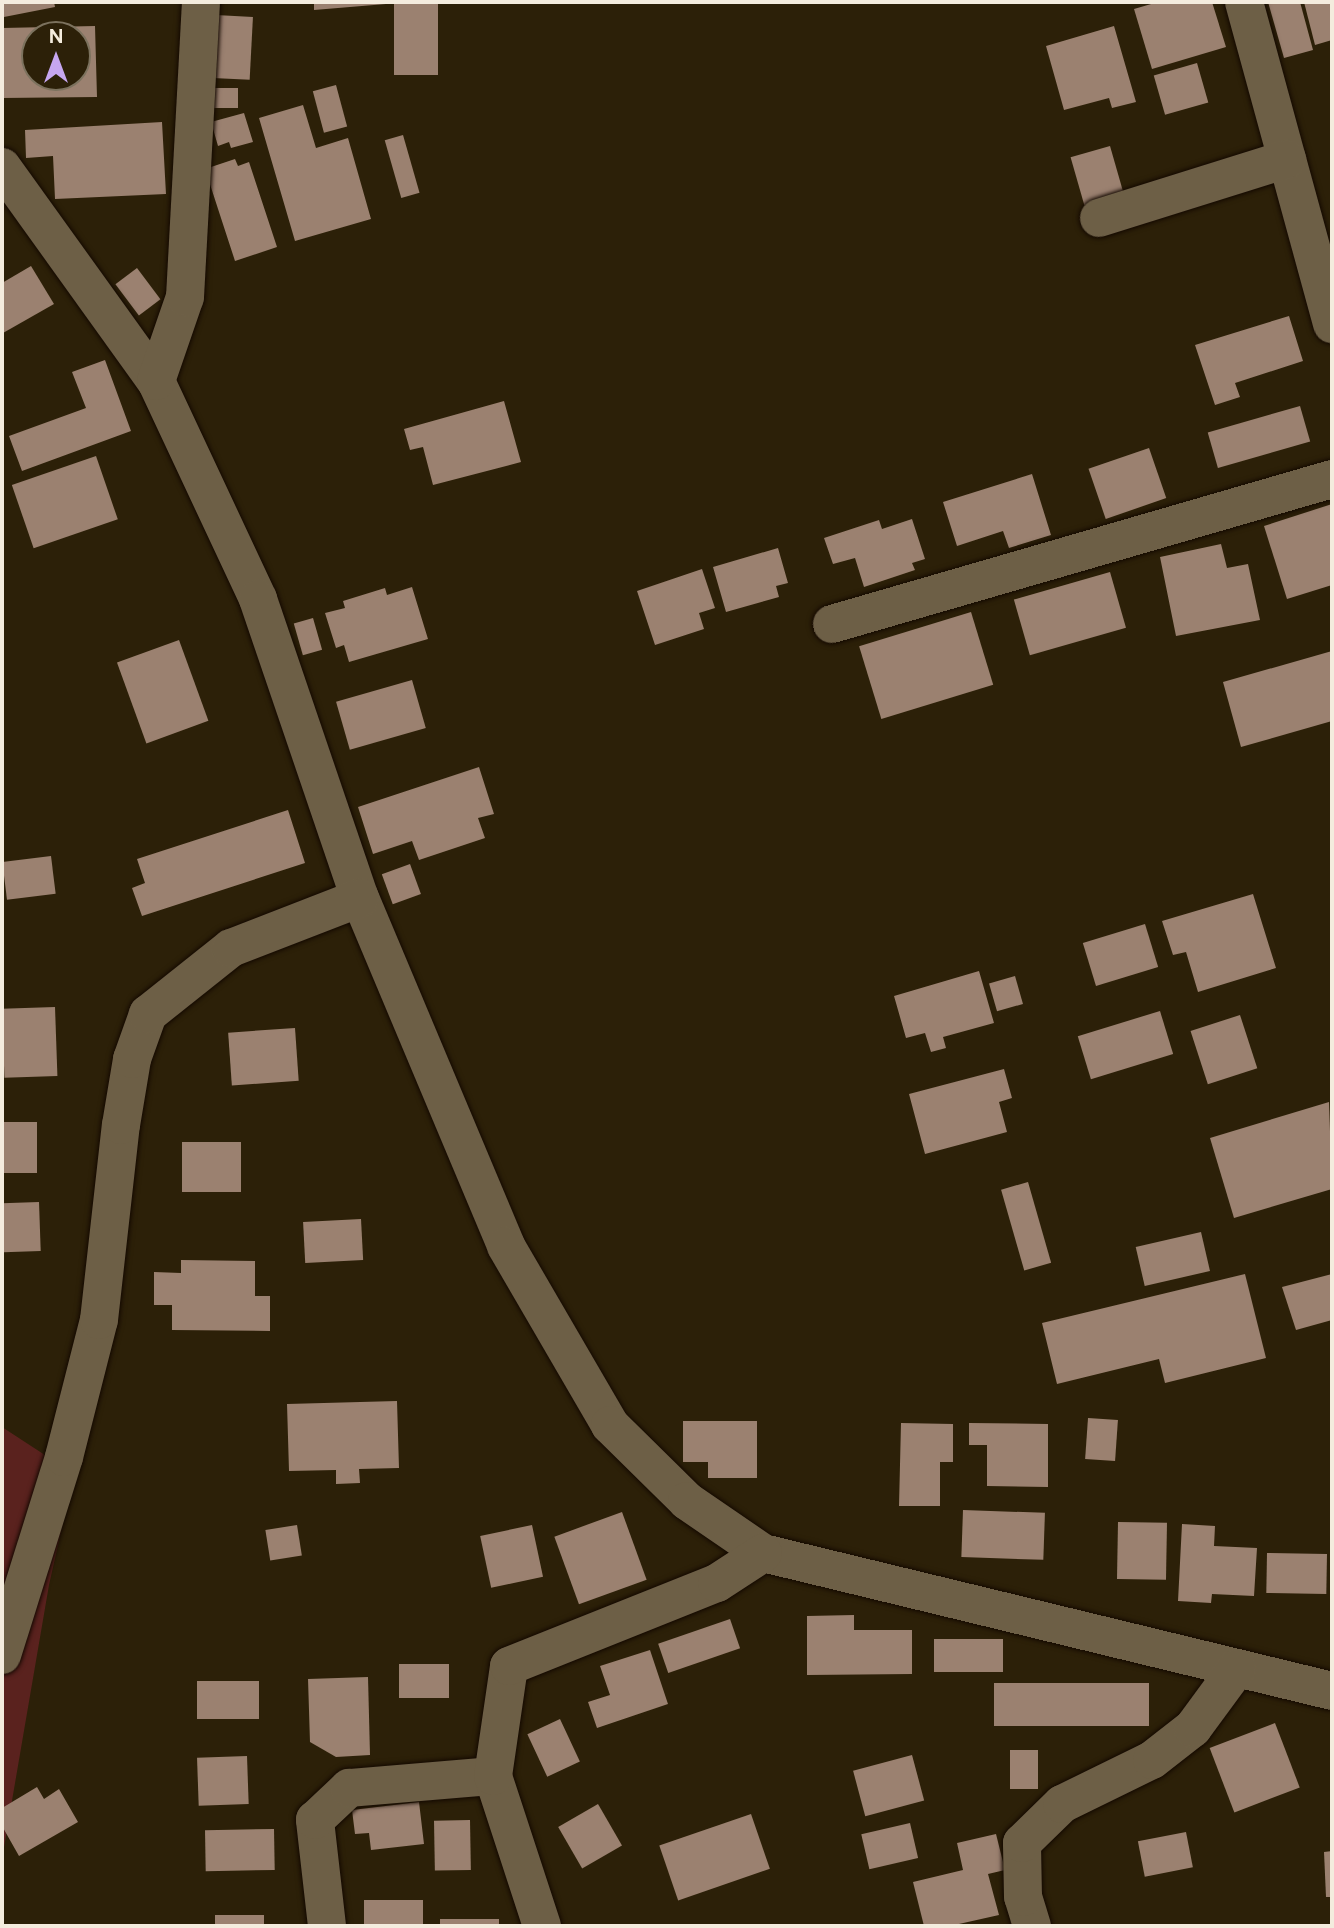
<!DOCTYPE html>
<style>
body{margin:0}
#map{position:relative;width:1334px;height:1928px;overflow:hidden;background:#2c2008;font-family:Figtree,sans-serif}
div>[style]{position:absolute}
.green>*{inset:0;background:#5a221e}
.building>*{inset:0;background:#9b8170;transform-origin:0 0}
.roads{filter:drop-shadow(0 0 2px #140900) drop-shadow(0 0 2px #140900)}
.street>*{height:38px;margin:-19px;padding:0 19px;transform-origin:19px;border-radius:19px;background:#6d5f46}
span{translate:-50% -50%;white-space:nowrap;text-align:center;line-height:1.15;-webkit-text-stroke:6px #2c2008;paint-order:stroke}
.frame{position:absolute;inset:0;border:4px solid #f4ecde;pointer-events:none}
.north{position:absolute;left:21px;top:21px;width:70px;height:70px;box-sizing:border-box;background:#2c2008;border:2px solid #7c725e;border-radius:50%;rotate:0deg;font-size:19px;font-weight:700;line-height:28px;text-align:center;color:#f4ecde}
.north::after{content:'';display:block;margin:auto;width:24px;height:32px;background:#c6a6f0;clip-path:polygon(50% 0,100% 100%,50% 72%,0 100%)}
</style>
<div id="map">
<div class="green">
<i style="clip-path:polygon(2px 1427px,74px 1474px,49px 1585px,2px 1859px)"></i>
</div>
<div class="building">
<i style="clip-path:polygon(2px 2px,54px 2px,55px 7px,4px 17px)"></i>
<i style="clip-path:polygon(314px 2px,386px 2px,386px 4px,314px 10px)"></i>
<i style="left:394px;top:2px;width:44px;height:73px"></i>
<i style="clip-path:polygon(1158px 2px,1212px 2px,1226px 47px,1152px 69px,1134px 9px)"></i>
<i style="clip-path:polygon(1268px 2px,1300px 2px,1313px 50px,1284px 58px)"></i>
<i style="clip-path:polygon(1304px 2px,1332px 2px,1332px 40px,1315px 45px)"></i>
<i style="left:216px;top:15px;width:37px;height:63px;rotate:3deg"></i>
<i style="clip-path:polygon(evenodd,95px 26px,97px 97px,2px 98px,2px 28px,95px 26px,35px 35px,77px 35px,77px 77px,35px 77px,35px 35px)"></i>
<i style="clip-path:polygon(1114px 26px,1136px 102px,1112px 108px,1109px 98px,1064px 110px,1046px 46px)"></i>
<i style="left:1197px;top:63px;width:41px;height:45px;rotate:74deg"></i>
<i style="left:336px;top:85px;width:43px;height:24px;rotate:75deg"></i>
<i style="left:214px;top:88px;width:24px;height:20px"></i>
<i style="clip-path:polygon(303px 105px,316px 148px,348px 138px,371px 219px,295px 241px,259px 118px)"></i>
<i style="clip-path:polygon(244px 113px,253px 142px,231px 148px,229px 142px,218px 146px,211px 122px)"></i>
<i style="clip-path:polygon(162px 122px,166px 194px,55px 199px,53px 156px,26px 158px,25px 130px)"></i>
<i style="left:403px;top:135px;width:60px;height:19px;rotate:74deg"></i>
<i style="left:1110px;top:146px;width:51px;height:41px;rotate:74deg"></i>
<i style="clip-path:polygon(235px 159px,238px 166px,249px 162px,277px 247px,235px 261px,205px 169px)"></i>
<i style="clip-path:polygon(31px 266px,54px 304px,3px 333px,2px 283px)"></i>
<i style="left:137px;top:268px;width:39px;height:27px;rotate:53deg"></i>
<i style="clip-path:polygon(1289px 316px,1303px 361px,1235px 383px,1240px 397px,1215px 405px,1195px 345px)"></i>
<i style="clip-path:polygon(105px 360px,131px 431px,22px 471px,9px 436px,86px 408px,72px 372px)"></i>
<i style="clip-path:polygon(504px 401px,521px 462px,433px 485px,423px 447px,410px 450px,404px 429px)"></i>
<i style="left:1300px;top:406px;width:37px;height:96px;rotate:74deg"></i>
<i style="left:1149px;top:448px;width:53px;height:64px;rotate:71deg"></i>
<i style="left:96px;top:456px;width:67px;height:89px;rotate:71deg"></i>
<i style="clip-path:polygon(1032px 474px,1051px 535px,1009px 548px,1003px 531px,957px 546px,943px 502px)"></i>
<i style="clip-path:polygon(1332px 504px,1332px 585px,1287px 599px,1264px 526px)"></i>
<i style="clip-path:polygon(912px 519px,925px 559px,912px 563px,915px 570px,864px 587px,855px 558px,833px 564px,824px 538px,879px 520px,882px 529px)"></i>
<i style="clip-path:polygon(1221px 544px,1227px 568px,1248px 564px,1260px 620px,1176px 636px,1160px 557px)"></i>
<i style="clip-path:polygon(778px 548px,788px 583px,776px 586px,779px 597px,726px 612px,713px 567px)"></i>
<i style="clip-path:polygon(702px 569px,715px 608px,699px 613px,704px 629px,655px 645px,637px 591px)"></i>
<i style="left:1110px;top:572px;width:58px;height:100px;rotate:74deg"></i>
<i style="clip-path:polygon(412px 587px,428px 639px,349px 662px,344px 645px,336px 648px,325px 613px,345px 608px,343px 601px,385px 588px,387px 595px)"></i>
<i style="left:971px;top:612px;width:76px;height:117px;rotate:73deg"></i>
<i style="left:313px;top:618px;width:33px;height:20px;rotate:74deg"></i>
<i style="left:179px;top:640px;width:86px;height:66px;rotate:70deg"></i>
<i style="clip-path:polygon(1332px 651px,1332px 721px,1241px 747px,1223px 682px)"></i>
<i style="left:412px;top:680px;width:50px;height:79px;rotate:74deg"></i>
<i style="clip-path:polygon(479px 767px,494px 814px,478px 818px,485px 838px,419px 860px,412px 841px,373px 854px,358px 807px)"></i>
<i style="clip-path:polygon(288px 810px,305px 863px,142px 916px,132px 888px,145px 883px,137px 859px)"></i>
<i style="left:51px;top:856px;width:38px;height:49px;rotate:83deg"></i>
<i style="left:410px;top:864px;width:32px;height:30px;rotate:70deg"></i>
<i style="clip-path:polygon(1253px 894px,1276px 968px,1198px 992px,1186px 952px,1173px 955px,1162px 921px)"></i>
<i style="left:1145px;top:924px;width:45px;height:65px;rotate:73deg"></i>
<i style="clip-path:polygon(979px 971px,994px 1023px,943px 1037px,946px 1048px,931px 1052px,925px 1033px,906px 1038px,894px 996px)"></i>
<i style="left:1015px;top:976px;width:29px;height:27px;rotate:74deg"></i>
<i style="left:55px;top:1007px;width:69px;height:53px;rotate:88deg"></i>
<i style="left:1160px;top:1011px;width:45px;height:86px;rotate:73deg"></i>
<i style="left:1240px;top:1015px;width:56px;height:52px;rotate:72deg"></i>
<i style="left:295px;top:1028px;width:53px;height:67px;rotate:86deg"></i>
<i style="clip-path:polygon(1004px 1069px,1012px 1098px,999px 1102px,1007px 1132px,925px 1154px,909px 1094px)"></i>
<i style="clip-path:polygon(1329px 1102px,1332px 1189px,1234px 1218px,1210px 1138px)"></i>
<i style="left:2px;top:1122px;width:35px;height:51px"></i>
<i style="left:182px;top:1142px;width:59px;height:50px"></i>
<i style="left:1028px;top:1182px;width:84px;height:28px;rotate:74deg"></i>
<i style="left:39px;top:1202px;width:49px;height:37px;rotate:88deg"></i>
<i style="left:361px;top:1219px;width:41px;height:58px;rotate:87deg"></i>
<i style="left:1201px;top:1232px;width:40px;height:67px;rotate:77deg"></i>
<i style="clip-path:polygon(181px 1260px,255px 1261px,255px 1296px,270px 1296px,270px 1331px,172px 1330px,172px 1305px,154px 1305px,154px 1272px,181px 1273px)"></i>
<i style="clip-path:polygon(1245px 1274px,1266px 1358px,1165px 1383px,1159px 1359px,1057px 1384px,1042px 1323px)"></i>
<i style="clip-path:polygon(1332px 1274px,1332px 1320px,1296px 1330px,1282px 1287px)"></i>
<i style="clip-path:polygon(397px 1401px,399px 1468px,359px 1469px,360px 1483px,336px 1484px,336px 1470px,289px 1471px,287px 1404px)"></i>
<i style="left:1088px;top:1418px;width:30px;height:41px;rotate:4deg"></i>
<i style="clip-path:polygon(683px 1421px,757px 1421px,757px 1478px,708px 1478px,708px 1462px,683px 1462px)"></i>
<i style="clip-path:polygon(901px 1423px,953px 1424px,953px 1462px,940px 1462px,940px 1506px,899px 1506px)"></i>
<i style="clip-path:polygon(969px 1423px,1048px 1424px,1048px 1487px,987px 1486px,987px 1445px,969px 1445px)"></i>
<i style="left:963px;top:1510px;width:82px;height:47px;rotate:2deg"></i>
<i style="left:622px;top:1512px;width:72px;height:72px;rotate:70deg"></i>
<i style="left:1118px;top:1522px;width:49px;height:57px;rotate:1deg"></i>
<i style="clip-path:polygon(1182px 1524px,1215px 1526px,1214px 1546px,1257px 1548px,1254px 1596px,1212px 1594px,1211px 1603px,1178px 1601px)"></i>
<i style="left:297px;top:1525px;width:31px;height:32px;rotate:81deg"></i>
<i style="left:532px;top:1525px;width:53px;height:53px;rotate:78deg"></i>
<i style="left:1267px;top:1553px;width:60px;height:40px;rotate:1deg"></i>
<i style="clip-path:polygon(854px 1615px,854px 1630px,912px 1630px,912px 1674px,807px 1675px,807px 1616px)"></i>
<i style="left:730px;top:1619px;width:31px;height:76px;rotate:71deg"></i>
<i style="left:1003px;top:1639px;width:33px;height:69px;rotate:90deg"></i>
<i style="clip-path:polygon(650px 1650px,668px 1704px,597px 1728px,588px 1702px,610px 1695px,600px 1666px)"></i>
<i style="left:449px;top:1664px;width:34px;height:50px;rotate:90deg"></i>
<i style="clip-path:polygon(368px 1677px,370px 1755px,336px 1757px,310px 1742px,308px 1679px)"></i>
<i style="left:259px;top:1681px;width:38px;height:62px;rotate:90deg"></i>
<i style="left:1149px;top:1683px;width:43px;height:155px;rotate:90deg"></i>
<i style="left:560px;top:1719px;width:47px;height:36px;rotate:65deg"></i>
<i style="left:1275px;top:1723px;width:69px;height:70px;rotate:69deg"></i>
<i style="left:1010px;top:1750px;width:28px;height:39px"></i>
<i style="left:912px;top:1755px;width:47px;height:61px;rotate:75deg"></i>
<i style="left:247px;top:1756px;width:48px;height:50px;rotate:88deg"></i>
<i style="clip-path:polygon(37px 1787px,44px 1799px,59px 1789px,78px 1822px,19px 1856px,2px 1826px,2px 1808px)"></i>
<i style="clip-path:polygon(419px 1802px,424px 1844px,371px 1850px,369px 1833px,355px 1834px,352px 1810px)"></i>
<i style="left:598px;top:1804px;width:48px;height:46px;rotate:60deg"></i>
<i style="left:751px;top:1814px;width:58px;height:97px;rotate:71deg"></i>
<i style="left:470px;top:1820px;width:50px;height:36px;rotate:89deg"></i>
<i style="left:910px;top:1823px;width:36px;height:50px;rotate:77deg"></i>
<i style="left:274px;top:1829px;width:41px;height:69px;rotate:89deg"></i>
<i style="left:1186px;top:1832px;width:36px;height:49px;rotate:79deg"></i>
<i style="clip-path:polygon(996px 1834px,1005px 1870px,988px 1874px,999px 1915px,950px 1926px,924px 1926px,913px 1882px,963px 1870px,957px 1843px)"></i>
<i style="clip-path:polygon(1332px 1851px,1332px 1897px,1326px 1897px,1324px 1852px)"></i>
<i style="left:423px;top:1900px;width:26px;height:59px;rotate:90deg"></i>
<i style="left:264px;top:1915px;width:11px;height:49px;rotate:90deg"></i>
<i style="left:440px;top:1919px;width:59px;height:7px"></i>
</div>
<div class="roads">
<div class="street">
<i style="left:1244px;top:2px;width:334px;rotate:74.7deg"></i>
<i style="left:2px;top:167px;width:264px;rotate:54.3deg"></i>
<i style="left:156px;top:381px;width:241px;rotate:64.9deg"></i>
<i style="left:258px;top:599px;width:316px;rotate:71.2deg"></i>
<i style="left:360px;top:898px;width:377px;rotate:67.2deg"></i>
<i style="left:506px;top:1246px;width:207px;rotate:59.8deg"></i>
<i style="left:610px;top:1425px;width:108px;rotate:44.6deg"></i>
<i style="left:687px;top:1501px;width:92px;rotate:34.4deg"></i>
<i style="left:763px;top:1553px;width:585px;rotate:13.63deg"></i>
<i style="left:1099px;top:218px;width:197px;rotate:-17.4deg"></i>
<i style="left:156px;top:381px;width:89px;rotate:-71deg"></i>
<i style="left:185px;top:297px;width:295px;rotate:-86.9deg"></i>
<i style="left:832px;top:624px;width:521px;rotate:-16.17deg"></i>
<i style="left:2px;top:1655px;width:207px;rotate:-72.6deg"></i>
<i style="left:64px;top:1457px;width:141px;rotate:-75.7deg"></i>
<i style="left:99px;top:1320px;width:196px;rotate:-83.6deg"></i>
<i style="left:121px;top:1125px;width:67px;rotate:-80.5deg"></i>
<i style="left:132px;top:1059px;width:48px;rotate:-70.4deg"></i>
<i style="left:148px;top:1014px;width:106px;rotate:-38.5deg"></i>
<i style="left:231px;top:948px;width:138px;rotate:-21.2deg"></i>
<i style="left:327px;top:1926px;width:107px;rotate:-96.5deg"></i>
<i style="left:315px;top:1820px;width:47px;rotate:-43.3deg"></i>
<i style="left:349px;top:1788px;width:144px;rotate:-4.8deg"></i>
<i style="left:542px;top:1926px;width:158px;rotate:-108.1deg"></i>
<i style="left:493px;top:1776px;width:111px;rotate:-81.7deg"></i>
<i style="left:509px;top:1666px;width:224px;rotate:-21.8deg"></i>
<i style="left:717px;top:1583px;width:55px;rotate:-33.1deg"></i>
<i style="left:1032px;top:1926px;width:30px;rotate:-107deg"></i>
<i style="left:1023px;top:1897px;width:54px;rotate:-91.1deg"></i>
<i style="left:1022px;top:1843px;width:56px;rotate:-44.3deg"></i>
<i style="left:1062px;top:1804px;width:100px;rotate:-26.1deg"></i>
<i style="left:1152px;top:1760px;width:52px;rotate:-38deg"></i>
<i style="left:1193px;top:1728px;width:74px;rotate:-53.7deg"></i>
</div>
</div>
<div class="frame"></div>
<div class="north">N</div>
</div>
